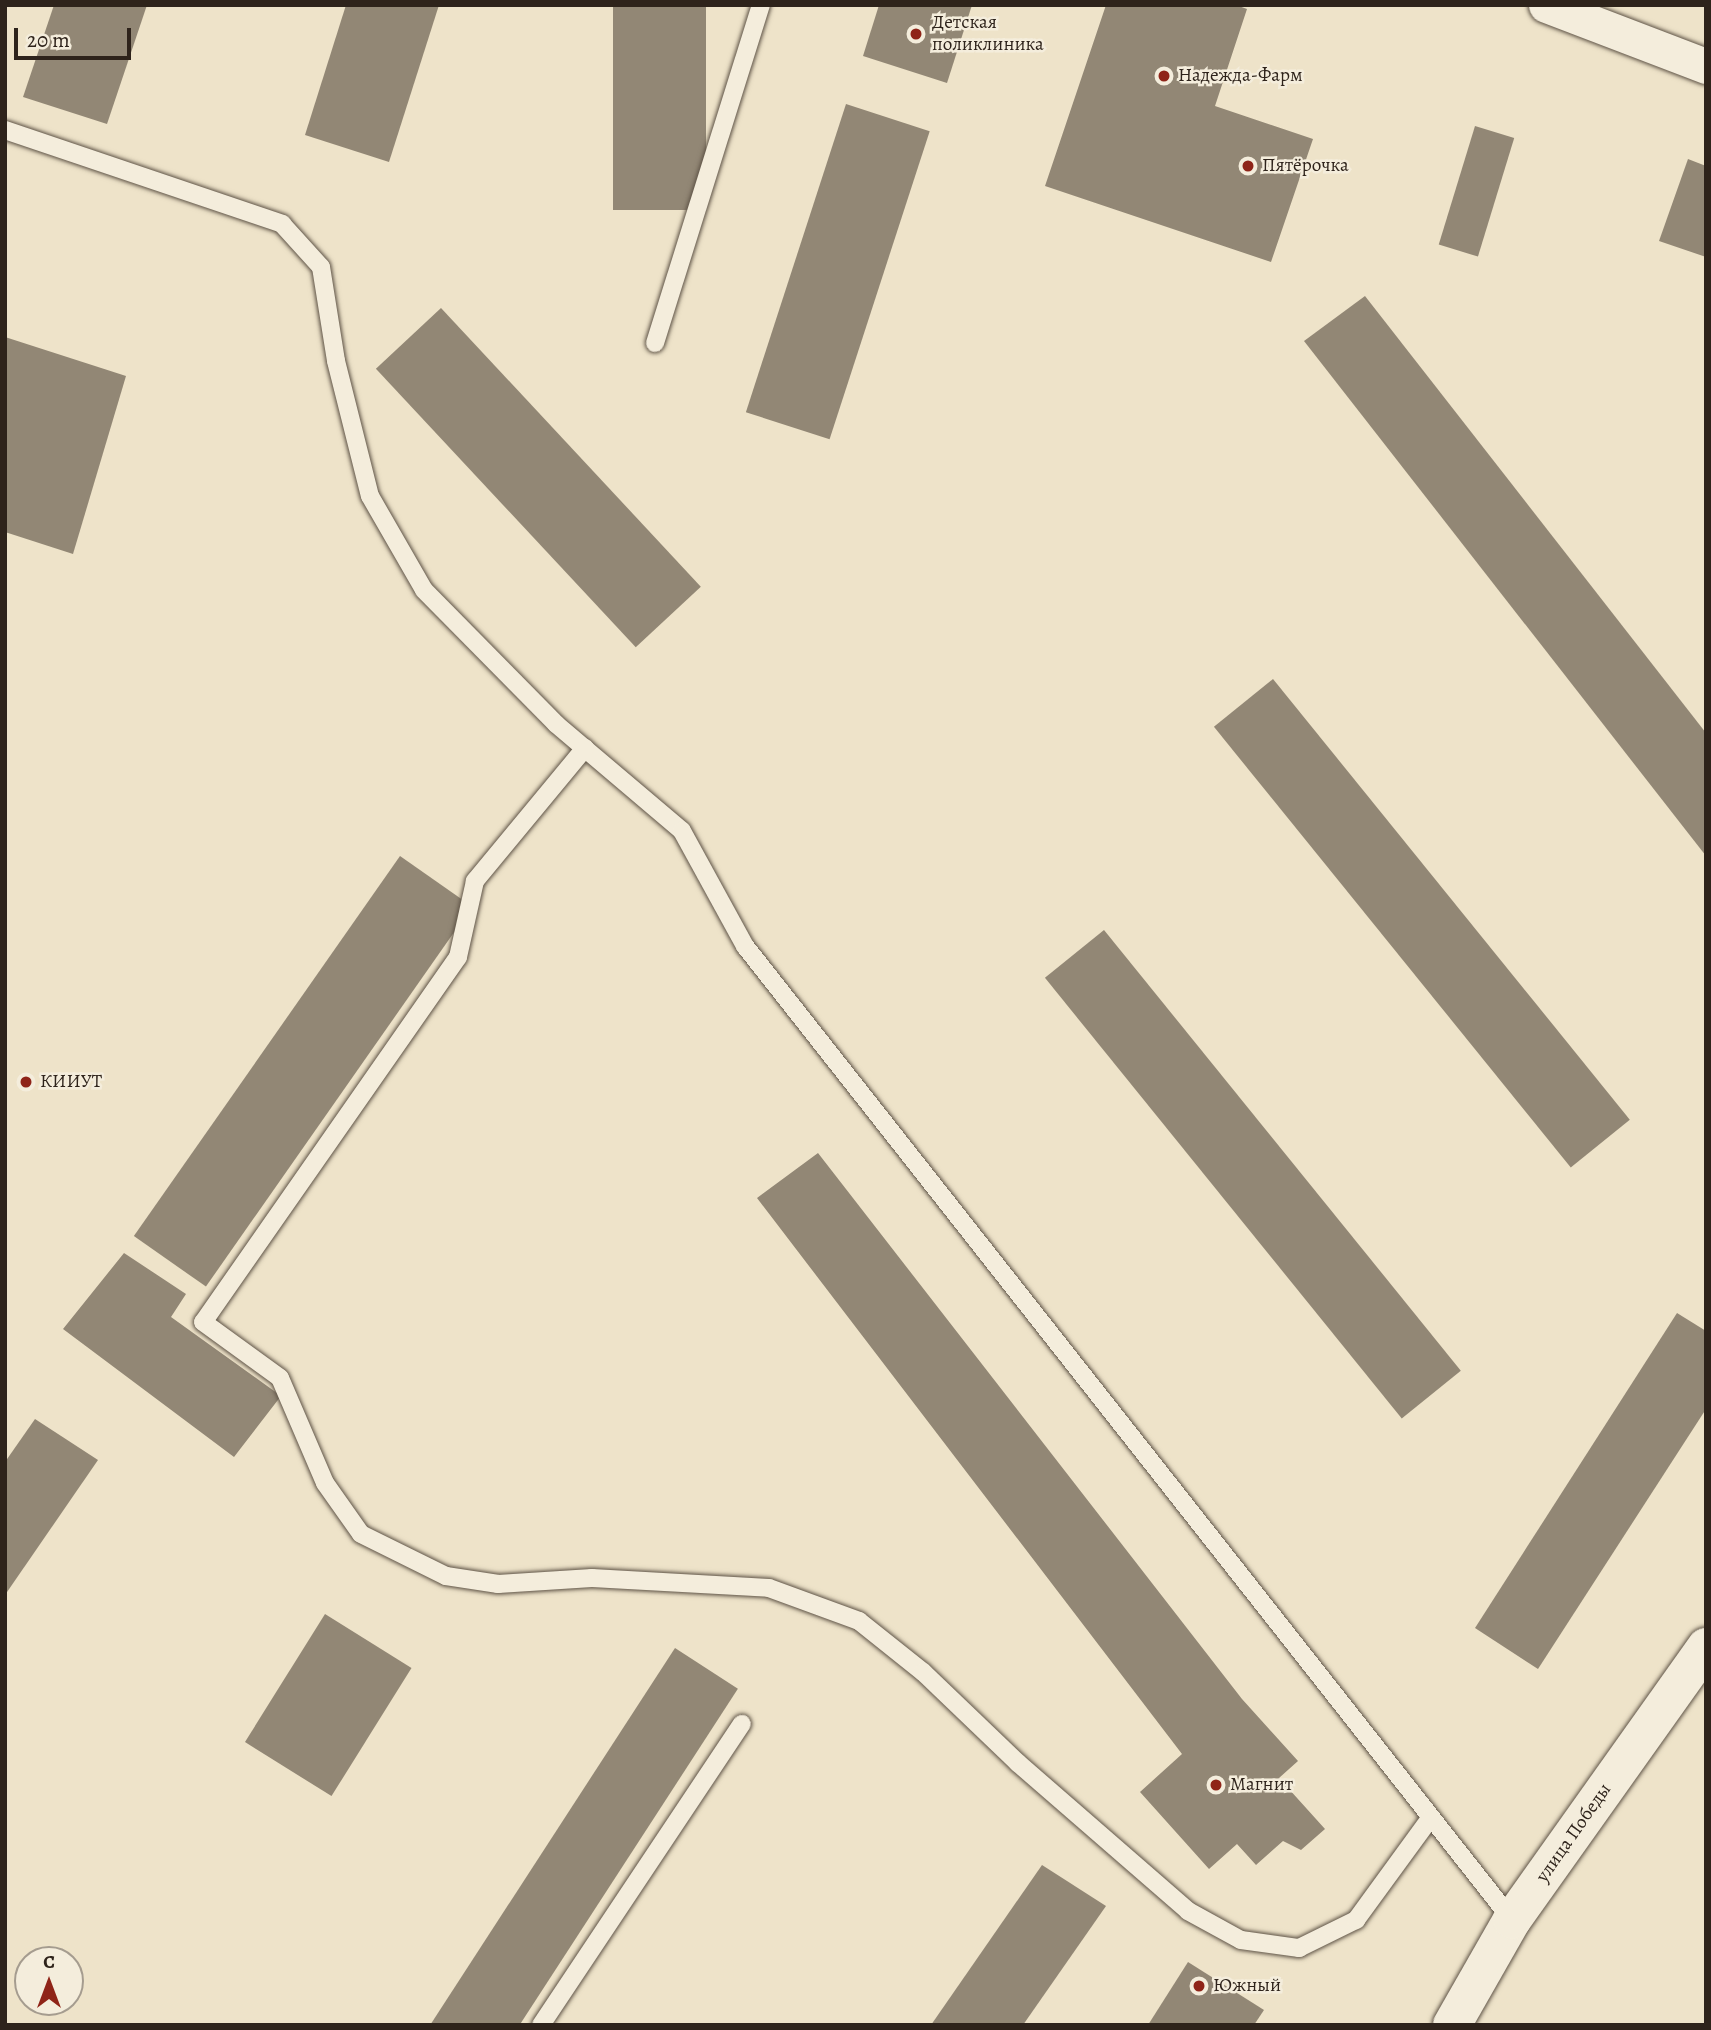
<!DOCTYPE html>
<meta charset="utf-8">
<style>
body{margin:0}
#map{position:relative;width:1711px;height:2030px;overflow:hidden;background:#eee3c9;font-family:Alegreya,serif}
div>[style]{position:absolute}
.building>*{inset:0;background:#928775;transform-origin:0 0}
.roads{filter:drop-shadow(0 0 2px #5e5346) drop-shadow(0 0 2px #5e5346)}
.service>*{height:18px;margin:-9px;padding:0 9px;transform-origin:9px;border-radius:9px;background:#f4eddc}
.minor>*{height:35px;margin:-17.5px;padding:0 17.5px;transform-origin:17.5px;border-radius:17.5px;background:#f4eddc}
.tertiary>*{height:38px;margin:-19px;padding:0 19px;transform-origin:19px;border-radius:19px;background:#f4eddc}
.dots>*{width:19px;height:19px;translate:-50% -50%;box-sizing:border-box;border:4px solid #f4eddc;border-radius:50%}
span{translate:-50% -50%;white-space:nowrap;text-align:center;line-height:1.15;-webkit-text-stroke:5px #f4eddc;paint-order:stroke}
.poi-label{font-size:19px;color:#2e231b}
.left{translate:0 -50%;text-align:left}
.street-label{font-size:19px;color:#2e231b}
.frame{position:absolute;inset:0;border:7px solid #2e231b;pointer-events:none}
.north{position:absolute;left:14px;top:1946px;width:70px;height:70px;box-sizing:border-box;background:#f4eddc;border:2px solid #a59c8f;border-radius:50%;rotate:0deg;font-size:19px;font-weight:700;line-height:28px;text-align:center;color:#2e231b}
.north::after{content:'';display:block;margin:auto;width:24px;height:32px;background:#8f2418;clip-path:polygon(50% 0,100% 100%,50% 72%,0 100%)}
.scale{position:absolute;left:14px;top:28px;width:117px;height:32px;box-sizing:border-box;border:4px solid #2e231b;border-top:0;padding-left:9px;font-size:21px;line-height:24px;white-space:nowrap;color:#2e231b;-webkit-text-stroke:5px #f4eddc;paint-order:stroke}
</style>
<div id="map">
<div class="building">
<i style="clip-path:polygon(54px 5px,147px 5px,107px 124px,23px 97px)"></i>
<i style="clip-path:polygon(346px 5px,439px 5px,389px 162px,305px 135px)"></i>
<i style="left:613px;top:5px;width:93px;height:205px"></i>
<i style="clip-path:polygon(879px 5px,972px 5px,947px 83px,863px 56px)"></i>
<i style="clip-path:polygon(1106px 5px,1236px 5px,1247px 9px,1215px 106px,1313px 139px,1271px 262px,1045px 186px)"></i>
<i style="left:846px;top:104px;width:88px;height:324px;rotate:18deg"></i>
<i style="left:1475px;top:126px;width:41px;height:124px;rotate:17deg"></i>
<i style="clip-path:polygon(1688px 159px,1706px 166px,1706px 257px,1659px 241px)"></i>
<i style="clip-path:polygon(1365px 296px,1706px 733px,1706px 856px,1304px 341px)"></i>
<i style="left:441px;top:308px;width:381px;height:89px;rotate:47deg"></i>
<i style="clip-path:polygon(5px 337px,126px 376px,73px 554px,5px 532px)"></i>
<i style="left:1273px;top:679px;width:567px;height:76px;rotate:51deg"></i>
<i style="left:400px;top:856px;width:88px;height:464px;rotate:35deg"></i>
<i style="left:1104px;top:930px;width:567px;height:76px;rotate:51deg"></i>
<i style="clip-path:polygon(818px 1153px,1242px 1699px,1298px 1761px,1279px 1778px,1325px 1829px,1301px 1850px,1283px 1841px,1256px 1865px,1237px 1844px,1209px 1869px,1140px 1792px,1182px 1754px,757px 1198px)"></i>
<i style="clip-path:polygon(124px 1253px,186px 1294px,171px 1317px,281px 1396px,234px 1457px,63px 1329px)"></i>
<i style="clip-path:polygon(1677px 1313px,1706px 1331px,1706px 1409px,1538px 1669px,1475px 1628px)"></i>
<i style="clip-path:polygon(35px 1419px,98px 1460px,5px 1595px,5px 1462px)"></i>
<i style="left:325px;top:1614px;width:102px;height:151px;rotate:32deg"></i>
<i style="left:675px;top:1648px;width:75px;height:462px;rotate:33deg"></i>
<i style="clip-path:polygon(1042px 1865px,1106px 1906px,1023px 2025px,931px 2025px)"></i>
<i style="clip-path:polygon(1188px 1962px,1264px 2010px,1254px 2025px,1148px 2025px)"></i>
</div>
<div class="roads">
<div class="service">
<i style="left:5px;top:130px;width:293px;rotate:18.7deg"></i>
<i style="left:282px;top:224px;width:58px;rotate:47.8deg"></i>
<i style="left:321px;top:267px;width:95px;rotate:80.9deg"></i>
<i style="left:336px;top:361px;width:139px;rotate:75.9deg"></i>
<i style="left:370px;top:496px;width:108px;rotate:60.1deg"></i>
<i style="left:424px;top:590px;width:188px;rotate:45.4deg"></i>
<i style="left:556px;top:724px;width:165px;rotate:40.3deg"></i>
<i style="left:682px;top:831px;width:131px;rotate:61.3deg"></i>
<i style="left:745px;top:946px;width:1240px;rotate:51.78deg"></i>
<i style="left:655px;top:343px;width:354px;rotate:-72.6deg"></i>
<i style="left:585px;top:748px;width:173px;rotate:129.6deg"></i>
<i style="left:475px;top:881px;width:78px;rotate:102.6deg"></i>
<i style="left:458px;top:957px;width:445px;rotate:124.9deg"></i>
<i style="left:203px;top:1322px;width:95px;rotate:36deg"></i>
<i style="left:280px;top:1378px;width:114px;rotate:66.8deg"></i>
<i style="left:325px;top:1483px;width:62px;rotate:54.8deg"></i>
<i style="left:361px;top:1534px;width:95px;rotate:26.3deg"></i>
<i style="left:446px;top:1576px;width:53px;rotate:8.7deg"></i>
<i style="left:498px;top:1584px;width:94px;rotate:-3.7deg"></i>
<i style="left:592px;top:1578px;width:177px;rotate:3.2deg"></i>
<i style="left:769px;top:1588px;width:96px;rotate:20.1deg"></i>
<i style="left:859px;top:1621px;width:82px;rotate:38.6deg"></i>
<i style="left:923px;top:1672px;width:132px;rotate:43.8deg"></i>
<i style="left:1018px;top:1763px;width:225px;rotate:41deg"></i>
<i style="left:1188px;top:1911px;width:60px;rotate:28.7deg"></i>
<i style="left:1241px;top:1940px;width:59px;rotate:7.9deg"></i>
<i style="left:1299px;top:1948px;width:64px;rotate:-26.2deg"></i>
<i style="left:1356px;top:1920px;width:127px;rotate:-53.9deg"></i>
<i style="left:541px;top:2025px;width:362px;rotate:-56.3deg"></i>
</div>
<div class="minor">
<i style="left:1546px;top:5px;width:171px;rotate:20.9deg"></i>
</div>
<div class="tertiary">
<i style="left:1452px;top:2025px;width:121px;rotate:-60.3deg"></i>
<i style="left:1512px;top:1920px;width:335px;rotate:-54.6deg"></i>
</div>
</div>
<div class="dots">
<i style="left:916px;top:34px;background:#8f2418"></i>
<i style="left:1164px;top:76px;background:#8f2418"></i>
<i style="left:1248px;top:166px;background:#8f2418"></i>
<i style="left:26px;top:1082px;background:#8f2418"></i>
<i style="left:1216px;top:1785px;background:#8f2418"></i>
<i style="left:1199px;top:1986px;background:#8f2418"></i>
</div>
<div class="poi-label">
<span class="left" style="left:932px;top:34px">Детская<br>поликлиника</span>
<span class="left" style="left:1178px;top:76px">Надежда-Фарм</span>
<span class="left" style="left:1262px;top:166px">Пятёрочка</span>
<span class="left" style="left:40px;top:1082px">КИИУТ</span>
<span class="left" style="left:1230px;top:1785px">Магнит</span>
<span class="left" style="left:1213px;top:1986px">Южный</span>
</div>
<div class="street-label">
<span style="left:1574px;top:1833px;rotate:-55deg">улица Победы</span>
</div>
<div class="frame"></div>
<div class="north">С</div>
<div class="scale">20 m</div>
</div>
